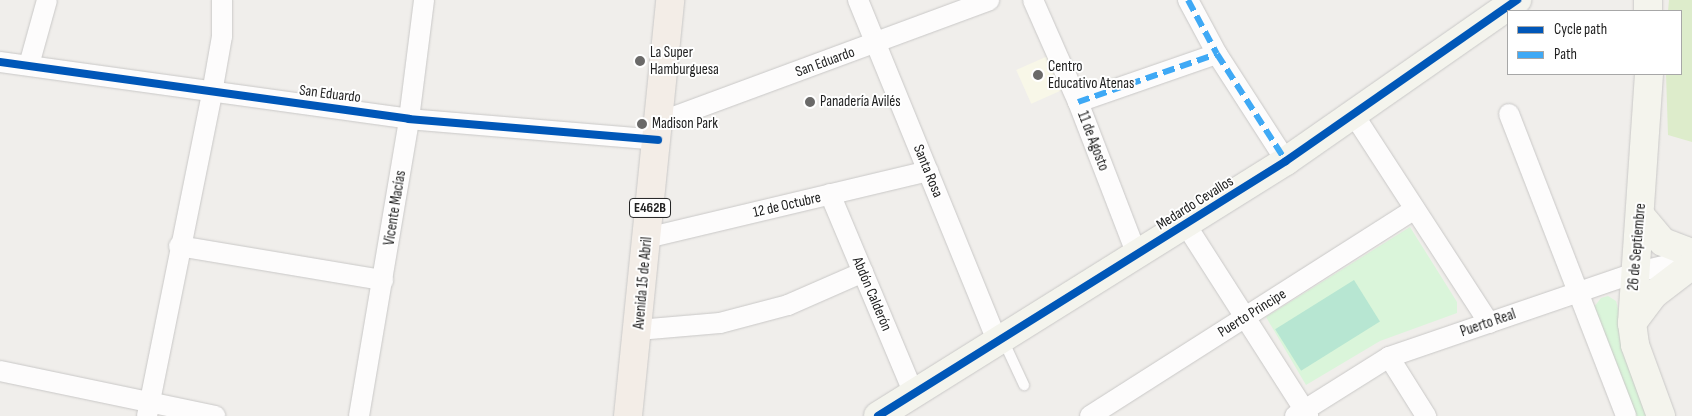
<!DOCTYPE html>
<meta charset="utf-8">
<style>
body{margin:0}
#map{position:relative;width:1692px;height:416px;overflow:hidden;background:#f0eeeb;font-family:"Sofia Sans Condensed",sans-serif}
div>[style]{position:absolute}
.education>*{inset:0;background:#f8f7e8;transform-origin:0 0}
.grass>*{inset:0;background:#ddeccb}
.park>*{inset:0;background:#daf5da}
.pitch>*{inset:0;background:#b7e6d2;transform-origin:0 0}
.roads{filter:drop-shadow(0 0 1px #c9c8c7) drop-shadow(0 0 1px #c9c8c7)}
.lane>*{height:10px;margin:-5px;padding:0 5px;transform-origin:5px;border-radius:5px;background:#fdfcfc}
.street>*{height:20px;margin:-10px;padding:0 10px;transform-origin:10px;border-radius:10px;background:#fdfcfc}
.secondary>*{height:28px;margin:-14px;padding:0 14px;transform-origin:14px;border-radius:14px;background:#f4f4ed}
.primary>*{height:28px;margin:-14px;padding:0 14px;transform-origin:14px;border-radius:14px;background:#f3ede7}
.quiet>*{height:6px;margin-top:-3px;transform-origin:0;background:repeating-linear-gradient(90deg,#3fa9f5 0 12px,transparent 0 18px)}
.cycleway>*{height:8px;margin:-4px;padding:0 4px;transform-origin:4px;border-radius:4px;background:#0057b8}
.dots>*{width:14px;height:14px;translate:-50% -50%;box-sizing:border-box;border:2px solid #fff;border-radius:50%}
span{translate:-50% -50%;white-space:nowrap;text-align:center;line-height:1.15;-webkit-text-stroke:4px #fff;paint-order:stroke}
.shield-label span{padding:1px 4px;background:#fff;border:1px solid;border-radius:4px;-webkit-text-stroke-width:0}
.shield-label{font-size:14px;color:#222;font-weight:700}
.poi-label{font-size:15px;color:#222}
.left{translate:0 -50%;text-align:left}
.street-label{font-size:15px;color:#222}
.legend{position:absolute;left:1507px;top:10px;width:175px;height:65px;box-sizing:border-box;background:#fff;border:1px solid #a7a7a7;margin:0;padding:6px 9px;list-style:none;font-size:15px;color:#222}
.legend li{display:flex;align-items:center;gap:10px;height:25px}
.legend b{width:25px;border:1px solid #a7a7a7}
</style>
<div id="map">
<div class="education">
<i style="left:1050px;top:55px;width:37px;height:37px;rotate:66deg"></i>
</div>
<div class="grass">
<i style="clip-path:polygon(1669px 0,1692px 0,1692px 142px,1668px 135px,1666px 74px,1681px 74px,1681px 11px,1668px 11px)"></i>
</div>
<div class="park">
<i style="clip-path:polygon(1410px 227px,1457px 302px,1457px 313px,1380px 341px,1306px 385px,1266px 317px)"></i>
<i style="clip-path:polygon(1608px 296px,1616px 301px,1638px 382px,1651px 416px,1636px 416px,1594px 307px,1601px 298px)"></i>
</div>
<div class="pitch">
<i style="left:1354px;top:280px;width:49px;height:93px;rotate:58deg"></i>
</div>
<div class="roads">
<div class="lane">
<i style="left:1003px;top:340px;width:50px;rotate:65deg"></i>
</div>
<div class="street">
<i style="left:858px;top:0;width:370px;rotate:67.8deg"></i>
<i style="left:1033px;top:0;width:111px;rotate:66.2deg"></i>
<i style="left:1078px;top:102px;width:164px;rotate:68.9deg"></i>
<i style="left:1188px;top:0;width:61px;rotate:61.8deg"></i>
<i style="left:1217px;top:54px;width:127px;rotate:57.2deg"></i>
<i style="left:0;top:62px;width:413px;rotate:7.9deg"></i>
<i style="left:409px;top:119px;width:250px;rotate:4.8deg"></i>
<i style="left:29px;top:65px;width:67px;rotate:-74.5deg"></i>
<i style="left:1078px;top:102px;width:147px;rotate:-19.1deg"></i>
<i style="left:1509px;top:114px;width:324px;rotate:68.8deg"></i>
<i style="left:1354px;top:115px;width:248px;rotate:57deg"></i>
<i style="left:660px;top:122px;width:351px;rotate:-20.3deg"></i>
<i style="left:830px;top:194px;width:217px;rotate:67.2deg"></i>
<i style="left:1186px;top:225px;width:227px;rotate:57.4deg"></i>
<i style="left:647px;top:238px;width:289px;rotate:-13.4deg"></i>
<i style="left:179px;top:246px;width:207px;rotate:9.5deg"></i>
<i style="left:638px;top:330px;width:82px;rotate:-4.9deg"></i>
<i style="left:720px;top:323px;width:70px;rotate:-14.8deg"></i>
<i style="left:788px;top:305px;width:82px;rotate:-23.7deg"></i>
<i style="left:1389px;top:357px;width:70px;rotate:57.9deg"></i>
<i style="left:0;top:371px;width:220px;rotate:11.8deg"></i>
<i style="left:147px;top:416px;width:329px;rotate:-78.6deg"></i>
<i style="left:212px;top:93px;width:58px;rotate:-80deg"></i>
<i style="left:222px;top:36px;width:36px;rotate:-90deg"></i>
<i style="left:359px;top:416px;width:301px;rotate:-80.4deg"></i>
<i style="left:409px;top:119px;width:120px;rotate:-82.8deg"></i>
<i style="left:1090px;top:416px;width:385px;rotate:-32.5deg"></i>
<i style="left:1295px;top:416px;width:111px;rotate:-32.1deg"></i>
<i style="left:1389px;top:357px;width:259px;rotate:-18.9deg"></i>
<i style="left:1634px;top:273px;width:60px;rotate:-13.6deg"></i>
</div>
<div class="secondary">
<i style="left:1648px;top:0;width:11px;rotate:90deg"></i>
<i style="left:1649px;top:74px;width:250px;rotate:93.9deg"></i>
<i style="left:1632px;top:323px;width:22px;rotate:82deg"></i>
<i style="left:1635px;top:345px;width:76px;rotate:69.9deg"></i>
<i style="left:1640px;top:215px;width:35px;rotate:50deg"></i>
<i style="left:1663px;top:242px;width:31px;rotate:21deg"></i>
<i style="left:1632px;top:323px;width:36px;rotate:-53deg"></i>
<i style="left:1654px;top:294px;width:48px;rotate:-37.3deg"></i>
<i style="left:878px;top:416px;width:481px;rotate:-32deg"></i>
<i style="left:1286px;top:161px;width:282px;rotate:-34.9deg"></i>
</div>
<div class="primary">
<i style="left:628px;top:416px;width:418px;rotate:-84.2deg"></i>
</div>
</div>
<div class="quiet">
<i style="left:1188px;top:0;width:61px;rotate:61.8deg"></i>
<i style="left:1217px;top:54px;width:127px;rotate:57.2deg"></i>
<i style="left:1078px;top:102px;width:147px;rotate:-19.1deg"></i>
</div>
<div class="cycleway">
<i style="left:0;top:62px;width:413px;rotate:7.9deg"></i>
<i style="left:409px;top:119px;width:250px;rotate:4.8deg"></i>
<i style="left:878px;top:416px;width:481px;rotate:-32deg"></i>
<i style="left:1286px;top:161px;width:282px;rotate:-34.9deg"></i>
</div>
<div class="dots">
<i style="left:640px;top:61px;background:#6a6968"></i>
<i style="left:1038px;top:75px;background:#6a6968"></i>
<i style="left:810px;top:102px;background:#6a6968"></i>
<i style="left:642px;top:124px;background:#6a6968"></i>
</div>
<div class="shield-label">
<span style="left:650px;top:208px">E462B</span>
</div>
<div class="poi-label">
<span class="left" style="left:650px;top:61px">La Super<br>Hamburguesa</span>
<span class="left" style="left:1048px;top:75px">Centro<br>Educativo Atenas</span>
<span class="left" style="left:820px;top:102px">Panadería Avilés</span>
<span class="left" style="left:652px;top:124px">Madison Park</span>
</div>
<div class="street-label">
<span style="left:825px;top:62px;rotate:-20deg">San Eduardo</span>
<span style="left:330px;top:94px;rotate:7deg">San Eduardo</span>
<span style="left:1093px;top:141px;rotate:69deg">11 de Agosto</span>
<span style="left:928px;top:171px;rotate:68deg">Santa Rosa</span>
<span style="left:1195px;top:203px;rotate:-32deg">Medardo Cevallos</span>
<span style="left:787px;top:205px;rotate:-13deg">12 de Octubre</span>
<span style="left:395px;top:208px;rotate:-81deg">Vicente Macías</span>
<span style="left:1637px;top:247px;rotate:-85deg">26 de Septiembre</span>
<span style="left:643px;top:283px;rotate:-85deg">Avenida 15 de Abril</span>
<span style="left:872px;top:294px;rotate:67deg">Abdón Calderón</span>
<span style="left:1252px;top:313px;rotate:-32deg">Puerto Principe</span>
<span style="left:1488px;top:323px;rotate:-19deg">Puerto Real</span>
</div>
<ul class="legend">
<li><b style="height:6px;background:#0057b8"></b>Cycle path</li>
<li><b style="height:6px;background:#3fa9f5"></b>Path</li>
</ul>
</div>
